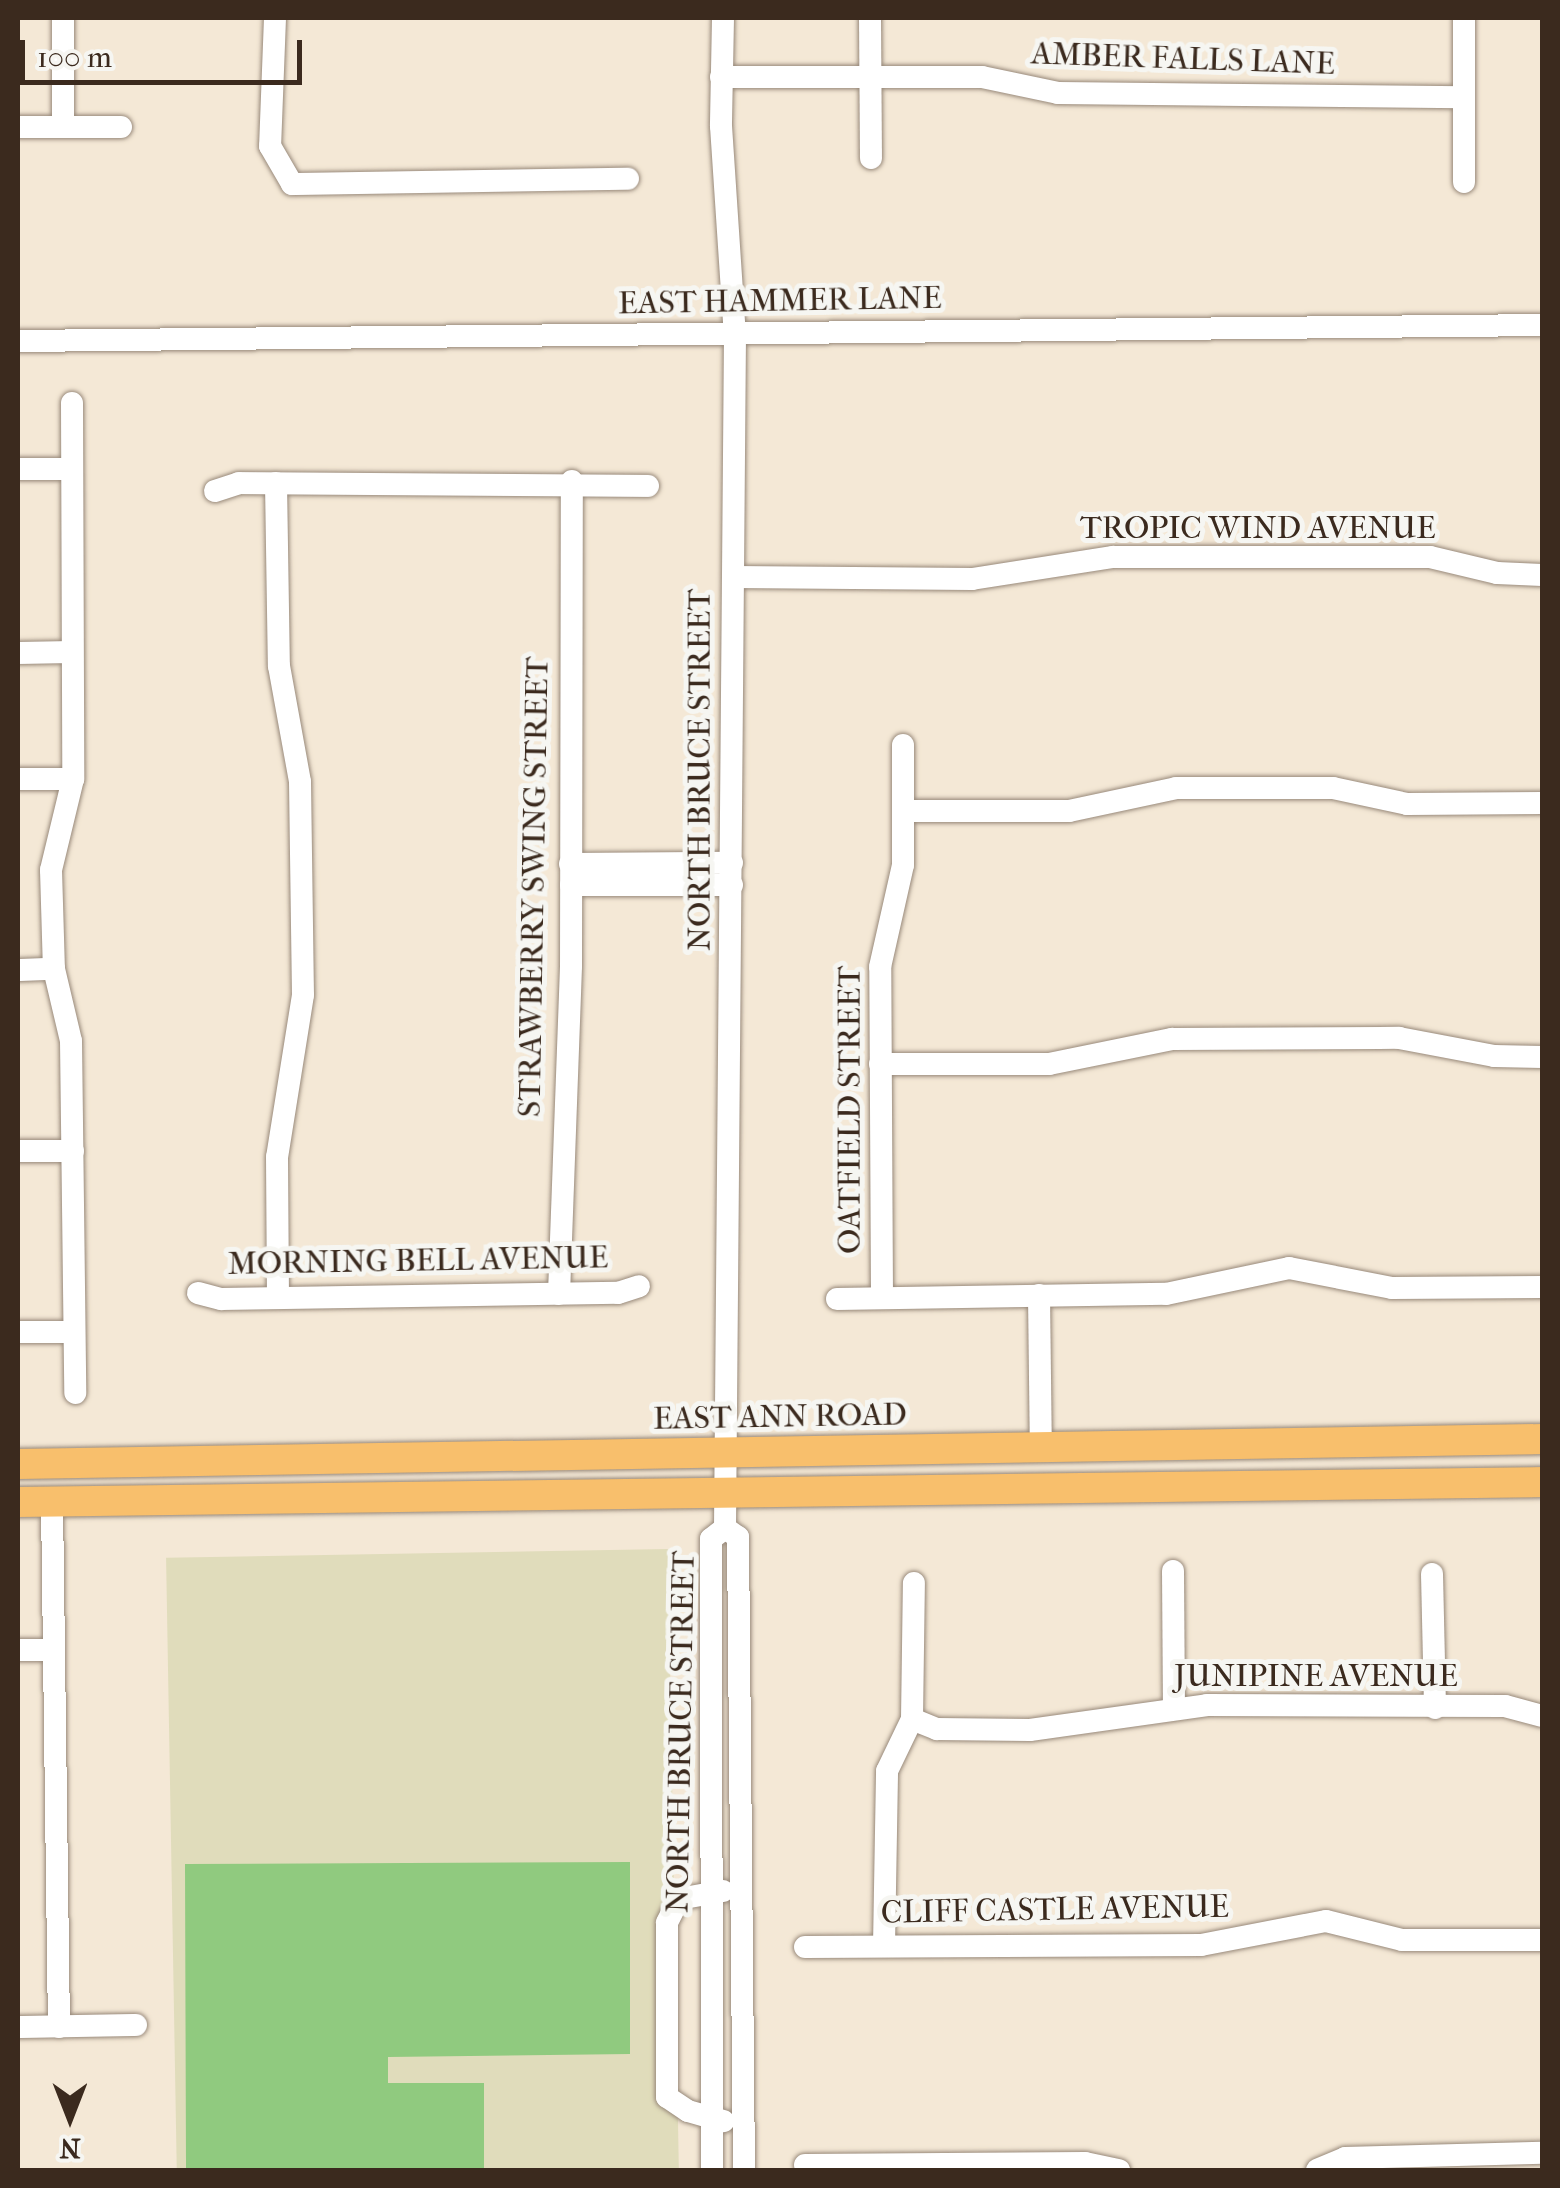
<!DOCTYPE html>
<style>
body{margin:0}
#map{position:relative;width:1560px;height:2188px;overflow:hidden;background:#f4e8d6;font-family:"IM FELL French Canon",serif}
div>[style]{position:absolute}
.built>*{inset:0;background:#e0dcbb;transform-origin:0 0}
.green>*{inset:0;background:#90ca7f}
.roads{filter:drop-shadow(0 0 2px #98897a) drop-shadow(0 0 2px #98897a)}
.minor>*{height:22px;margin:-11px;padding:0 11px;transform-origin:11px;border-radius:11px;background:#fff}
.major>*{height:30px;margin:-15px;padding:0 15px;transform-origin:15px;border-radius:15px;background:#f8bf6c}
span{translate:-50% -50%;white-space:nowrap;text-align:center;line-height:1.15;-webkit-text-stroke:10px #f6f6f2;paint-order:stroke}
.street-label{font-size:32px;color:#3b2a1e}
.frame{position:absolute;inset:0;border:20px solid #3b2a1e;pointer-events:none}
.north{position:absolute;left:20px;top:2068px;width:100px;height:100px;-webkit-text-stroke:8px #f6f6f2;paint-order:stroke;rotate:180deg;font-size:28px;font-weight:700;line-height:40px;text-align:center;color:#3b2a1e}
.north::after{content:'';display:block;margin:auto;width:35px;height:45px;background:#3b2a1e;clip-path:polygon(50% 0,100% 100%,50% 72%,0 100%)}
.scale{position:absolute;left:20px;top:40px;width:282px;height:45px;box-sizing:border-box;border:5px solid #3b2a1e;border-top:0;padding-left:12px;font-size:30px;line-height:35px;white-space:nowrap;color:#3b2a1e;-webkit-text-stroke:8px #f6f6f2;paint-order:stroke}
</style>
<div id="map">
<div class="built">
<i style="left:668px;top:1549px;width:621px;height:502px;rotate:89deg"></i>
</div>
<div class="green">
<i style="clip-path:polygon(630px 1862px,630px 2054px,388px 2057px,388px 2083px,484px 2083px,484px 2170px,186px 2170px,185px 1864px)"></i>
</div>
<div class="roads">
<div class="minor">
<i style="left:63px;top:18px;width:109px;rotate:90deg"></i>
<i style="left:275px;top:18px;width:128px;rotate:92.2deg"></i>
<i style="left:270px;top:146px;width:44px;rotate:59.9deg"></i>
<i style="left:292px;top:184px;width:336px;rotate:-0.9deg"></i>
<i style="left:723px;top:18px;width:108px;rotate:91.1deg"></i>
<i style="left:721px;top:126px;width:209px;rotate:86.2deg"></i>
<i style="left:735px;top:335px;width:1188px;rotate:90.48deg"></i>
<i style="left:870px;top:18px;width:140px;rotate:89.6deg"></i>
<i style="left:1464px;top:18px;width:164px;rotate:90deg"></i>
<i style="left:721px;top:77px;width:261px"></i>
<i style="left:982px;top:77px;width:78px;rotate:11.9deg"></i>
<i style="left:1058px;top:93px;width:406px;rotate:0.6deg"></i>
<i style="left:18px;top:127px;width:103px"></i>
<i style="left:18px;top:341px;width:1524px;rotate:-0.6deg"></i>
<i style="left:72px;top:403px;width:376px;rotate:89.8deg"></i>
<i style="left:73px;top:779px;width:94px;rotate:103.6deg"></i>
<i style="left:51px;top:870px;width:99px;rotate:88.3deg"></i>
<i style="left:54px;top:969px;width:74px;rotate:76.7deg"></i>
<i style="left:71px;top:1041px;width:352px;rotate:89.3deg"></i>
<i style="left:18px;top:469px;width:54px"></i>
<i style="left:276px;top:483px;width:183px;rotate:89.1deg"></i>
<i style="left:279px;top:666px;width:118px;rotate:79.7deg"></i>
<i style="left:300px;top:782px;width:213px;rotate:89.2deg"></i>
<i style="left:303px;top:995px;width:164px;rotate:99.1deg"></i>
<i style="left:277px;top:1157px;width:141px;rotate:89.6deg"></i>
<i style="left:215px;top:491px;width:25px;rotate:-18deg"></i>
<i style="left:239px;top:483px;width:409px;rotate:0.4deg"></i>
<i style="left:734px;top:577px;width:238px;rotate:0.5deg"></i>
<i style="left:972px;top:579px;width:143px;rotate:-8.9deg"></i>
<i style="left:1113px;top:557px;width:317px"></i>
<i style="left:1430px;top:557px;width:69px;rotate:13.4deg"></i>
<i style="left:1497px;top:573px;width:45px;rotate:2.5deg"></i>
<i style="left:18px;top:653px;width:54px;rotate:-1.1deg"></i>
<i style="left:18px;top:779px;width:55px"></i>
<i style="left:903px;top:811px;width:166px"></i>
<i style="left:1069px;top:811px;width:109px;rotate:-12.1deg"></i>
<i style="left:1176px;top:788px;width:157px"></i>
<i style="left:1333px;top:788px;width:76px;rotate:12.2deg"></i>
<i style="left:1407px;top:804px;width:135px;rotate:-0.4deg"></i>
<i style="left:570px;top:864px;width:162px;rotate:-0.4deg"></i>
<i style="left:571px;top:885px;width:161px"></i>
<i style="left:18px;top:970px;width:36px;rotate:-2deg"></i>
<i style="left:880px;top:1064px;width:169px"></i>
<i style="left:1049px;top:1064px;width:126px;rotate:-11.5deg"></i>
<i style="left:1172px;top:1039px;width:227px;rotate:-0.3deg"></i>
<i style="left:1399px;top:1038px;width:97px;rotate:10.7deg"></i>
<i style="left:1494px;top:1056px;width:48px;rotate:1.2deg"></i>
<i style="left:18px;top:1151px;width:55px"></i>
<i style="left:198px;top:1293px;width:24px;rotate:15deg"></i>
<i style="left:221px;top:1299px;width:397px;rotate:-0.9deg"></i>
<i style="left:618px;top:1293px;width:22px;rotate:-18deg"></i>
<i style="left:559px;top:1294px;width:328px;rotate:-87.9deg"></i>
<i style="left:571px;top:966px;width:485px;rotate:-89.9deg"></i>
<i style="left:1039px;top:1295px;width:154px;rotate:89.3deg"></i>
<i style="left:882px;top:1297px;width:330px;rotate:-90.3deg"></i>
<i style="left:880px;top:967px;width:105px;rotate:-77.3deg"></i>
<i style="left:903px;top:865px;width:120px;rotate:-90deg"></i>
<i style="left:837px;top:1299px;width:329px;rotate:-0.9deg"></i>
<i style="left:1166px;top:1294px;width:126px;rotate:-11.9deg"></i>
<i style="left:1289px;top:1268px;width:105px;rotate:11deg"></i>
<i style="left:1392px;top:1288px;width:150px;rotate:-0.4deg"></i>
<i style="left:18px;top:1332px;width:56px"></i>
<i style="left:52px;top:1502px;width:525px;rotate:89.24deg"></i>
<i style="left:1173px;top:1571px;width:135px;rotate:89.6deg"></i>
<i style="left:1432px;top:1574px;width:134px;rotate:88.7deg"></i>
<i style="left:18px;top:1650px;width:36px"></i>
<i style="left:912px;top:1719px;width:27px;rotate:22deg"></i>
<i style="left:937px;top:1729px;width:93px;rotate:0.6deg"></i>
<i style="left:1030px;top:1730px;width:179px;rotate:-8deg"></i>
<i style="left:1207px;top:1705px;width:298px;rotate:0.2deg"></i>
<i style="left:1505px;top:1706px;width:38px;rotate:15deg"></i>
<i style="left:723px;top:1891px;width:45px;rotate:169.7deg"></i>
<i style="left:679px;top:1899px;width:27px;rotate:117deg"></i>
<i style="left:667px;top:1923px;width:174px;rotate:90deg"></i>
<i style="left:667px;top:2097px;width:25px;rotate:34deg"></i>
<i style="left:688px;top:2111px;width:37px;rotate:16deg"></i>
<i style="left:884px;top:1946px;width:175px;rotate:-89deg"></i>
<i style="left:887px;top:1771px;width:58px;rotate:-64.3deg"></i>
<i style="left:912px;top:1719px;width:136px;rotate:-89.2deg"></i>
<i style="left:805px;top:1947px;width:396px;rotate:-0.3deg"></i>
<i style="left:1201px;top:1945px;width:127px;rotate:-10.9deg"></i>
<i style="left:1326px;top:1921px;width:78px;rotate:14deg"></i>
<i style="left:1402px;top:1940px;width:140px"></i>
<i style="left:18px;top:2027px;width:118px;rotate:-1deg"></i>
<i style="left:805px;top:2165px;width:280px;rotate:-0.4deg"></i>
<i style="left:1085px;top:2163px;width:35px;rotate:12deg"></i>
<i style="left:712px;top:2170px;width:631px;rotate:-90.09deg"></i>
<i style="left:711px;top:1539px;width:18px;rotate:-38deg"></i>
<i style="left:725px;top:1528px;width:16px;rotate:35deg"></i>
<i style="left:738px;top:1537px;width:633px;rotate:89.46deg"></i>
<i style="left:1317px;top:2170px;width:30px;rotate:-23deg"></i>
<i style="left:1345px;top:2158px;width:197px;rotate:-1.5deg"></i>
</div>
<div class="major">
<i style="left:18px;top:1464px;width:1524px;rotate:-0.94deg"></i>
<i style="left:18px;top:1502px;width:1524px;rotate:-0.75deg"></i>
</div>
</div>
<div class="street-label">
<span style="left:1183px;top:59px;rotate:2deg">AMBER FALLS LANE</span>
<span style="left:780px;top:301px;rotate:-1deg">EAST HAMMER LANE</span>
<span style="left:1258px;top:528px">TROPIC WIND AVENUE</span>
<span style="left:700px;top:770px;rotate:-90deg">NORTH BRUCE STREET</span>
<span style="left:534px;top:887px;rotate:-89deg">STRAWBERRY SWING STREET</span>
<span style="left:850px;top:1110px;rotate:-90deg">OATFIELD STREET</span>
<span style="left:418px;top:1261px;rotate:-1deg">MORNING BELL AVENUE</span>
<span style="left:780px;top:1417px;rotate:-1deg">EAST ANN ROAD</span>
<span style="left:1316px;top:1676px">JUNIPINE AVENUE</span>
<span style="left:681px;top:1732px;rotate:-89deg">NORTH BRUCE STREET</span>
<span style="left:1055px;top:1910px;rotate:-1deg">CLIFF CASTLE AVENUE</span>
</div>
<div class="frame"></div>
<div class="north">N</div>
<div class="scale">100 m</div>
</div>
